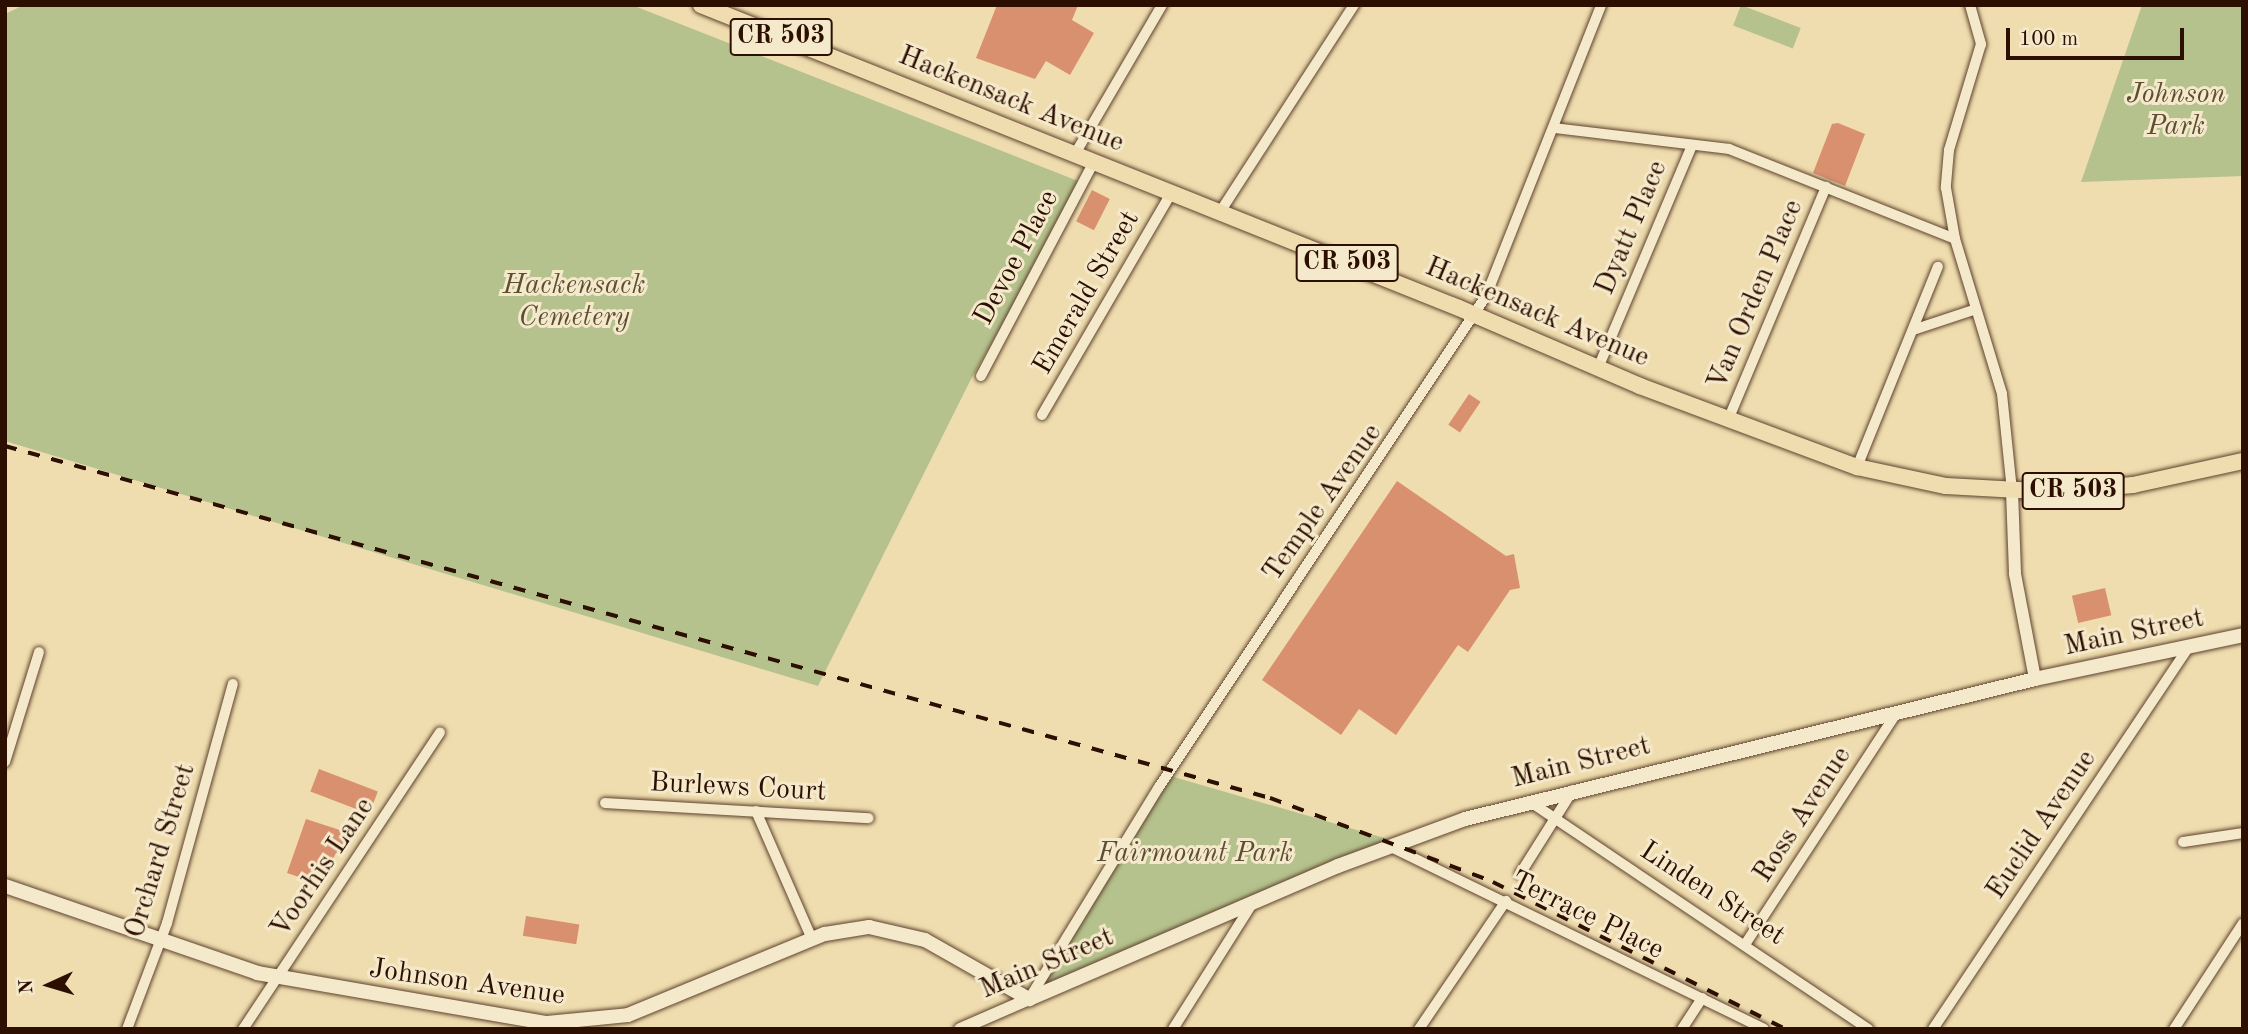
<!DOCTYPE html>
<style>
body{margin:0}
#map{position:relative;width:2248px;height:1034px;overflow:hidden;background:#efddaf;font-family:"Old Standard TT",serif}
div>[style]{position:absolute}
.green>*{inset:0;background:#b5c28d;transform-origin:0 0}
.building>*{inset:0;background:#d8906f;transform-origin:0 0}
.roads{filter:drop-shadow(0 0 2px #5e422d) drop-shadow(0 0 2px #5e422d)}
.minor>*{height:10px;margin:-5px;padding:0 5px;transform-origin:5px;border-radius:5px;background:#f5e9cb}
.tertiary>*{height:12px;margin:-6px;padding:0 6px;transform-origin:6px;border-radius:6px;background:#f5e9cb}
.secondary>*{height:14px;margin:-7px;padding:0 7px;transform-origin:7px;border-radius:7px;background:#f5e9cb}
.primary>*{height:16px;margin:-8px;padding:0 8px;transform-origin:8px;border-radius:8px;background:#efddaf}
.rail>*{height:3.5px;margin-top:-1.75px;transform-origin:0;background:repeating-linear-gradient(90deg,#2d0f02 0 12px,transparent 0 24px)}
span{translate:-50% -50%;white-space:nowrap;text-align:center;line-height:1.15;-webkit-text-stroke:6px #f5e9cb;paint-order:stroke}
.shield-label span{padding:2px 5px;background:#f5e9cb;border:2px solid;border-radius:5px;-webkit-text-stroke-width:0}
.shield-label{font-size:26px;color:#2d0f02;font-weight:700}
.park-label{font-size:28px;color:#5d4e33;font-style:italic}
.street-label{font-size:28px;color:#2d0f02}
.frame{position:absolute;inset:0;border:7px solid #2d0f02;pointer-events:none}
.north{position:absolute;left:14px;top:950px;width:70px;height:70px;-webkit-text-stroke:5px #f5e9cb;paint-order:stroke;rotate:266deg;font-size:19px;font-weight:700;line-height:28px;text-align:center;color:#2d0f02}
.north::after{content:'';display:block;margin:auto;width:24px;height:32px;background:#2d0f02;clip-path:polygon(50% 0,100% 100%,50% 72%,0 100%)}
.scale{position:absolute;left:2006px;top:28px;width:178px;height:32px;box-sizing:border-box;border:4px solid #2d0f02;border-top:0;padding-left:9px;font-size:21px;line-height:24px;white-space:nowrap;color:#2d0f02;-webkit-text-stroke:5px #f5e9cb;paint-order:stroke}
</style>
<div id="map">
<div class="green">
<i style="clip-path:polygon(24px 5px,632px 5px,1083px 183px,970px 381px,818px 686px,5px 441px,5px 14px)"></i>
<i style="left:1741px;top:5px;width:64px;height:22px;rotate:21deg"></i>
<i style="clip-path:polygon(2142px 5px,2243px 5px,2243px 176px,2081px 182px)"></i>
<i style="clip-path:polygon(1167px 775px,1398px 842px,1029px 999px)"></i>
</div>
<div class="building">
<i style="clip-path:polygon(997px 5px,1078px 5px,1072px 20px,1094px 33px,1070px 75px,1046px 61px,1035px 79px,976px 58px)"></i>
<i style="clip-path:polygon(1838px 123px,1865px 134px,1845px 186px,1813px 173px,1832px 124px)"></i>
<i style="left:1092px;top:190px;width:20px;height:35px;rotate:27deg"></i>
<i style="left:1469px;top:394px;width:14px;height:37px;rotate:34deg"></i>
<i style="clip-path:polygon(1397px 481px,1506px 556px,1514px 554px,1520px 588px,1510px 590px,1468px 652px,1458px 645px,1396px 735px,1359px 709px,1341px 735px,1262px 680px)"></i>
<i style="left:2105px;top:588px;width:28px;height:34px;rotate:77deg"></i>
<i style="left:319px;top:769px;width:63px;height:24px;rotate:21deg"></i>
<i style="clip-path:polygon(306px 819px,349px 833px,342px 855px,336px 853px,320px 884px,287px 873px)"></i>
<i style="left:526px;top:916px;width:54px;height:20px;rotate:9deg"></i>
</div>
<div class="roads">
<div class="minor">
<i style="left:1970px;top:5px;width:41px;rotate:74.2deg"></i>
<i style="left:1981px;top:44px;width:111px;rotate:106.8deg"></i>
<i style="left:1949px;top:150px;width:38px;rotate:95deg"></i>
<i style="left:1946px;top:188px;width:52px;rotate:80deg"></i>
<i style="left:1955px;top:239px;width:162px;rotate:73.1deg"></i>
<i style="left:2002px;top:394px;width:98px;rotate:84.1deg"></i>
<i style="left:1554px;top:128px;width:176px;rotate:6.8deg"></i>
<i style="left:1729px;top:149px;width:243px;rotate:21.7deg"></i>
<i style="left:1075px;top:154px;width:173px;rotate:-59.7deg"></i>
<i style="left:1220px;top:212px;width:247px;rotate:-57.1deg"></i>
<i style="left:1913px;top:330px;width:66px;rotate:-18.4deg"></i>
<i style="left:1598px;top:368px;width:242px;rotate:-67.1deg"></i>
<i style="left:981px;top:376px;width:242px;rotate:-62.2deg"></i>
<i style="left:1042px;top:415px;width:257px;rotate:-59.8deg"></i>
<i style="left:1728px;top:420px;width:253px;rotate:-67.2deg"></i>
<i style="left:1857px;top:467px;width:216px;rotate:-68deg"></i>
<i style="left:5px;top:762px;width:115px;rotate:-72.8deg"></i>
<i style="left:1529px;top:801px;width:409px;rotate:33.9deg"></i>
<i style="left:605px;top:803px;width:264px;rotate:3.3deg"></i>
<i style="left:756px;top:811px;width:140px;rotate:66.4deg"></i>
<i style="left:2183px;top:842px;width:61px;rotate:-8.5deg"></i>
<i style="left:1389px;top:846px;width:417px;rotate:26deg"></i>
<i style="left:1520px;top:874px;width:99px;rotate:-57.8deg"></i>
<i style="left:1746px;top:943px;width:276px;rotate:-56.8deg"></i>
<i style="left:1029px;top:999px;width:249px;rotate:-58.5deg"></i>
<i style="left:1159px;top:787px;width:590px;rotate:-56.34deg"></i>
<i style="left:1486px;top:296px;width:313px;rotate:-68.4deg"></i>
<i style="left:127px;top:1029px;width:113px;rotate:-69.3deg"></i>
<i style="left:167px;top:923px;width:248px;rotate:-74.6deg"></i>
<i style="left:243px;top:1029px;width:356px;rotate:-56.4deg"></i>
<i style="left:1173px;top:1029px;width:148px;rotate:-57.7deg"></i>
<i style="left:1419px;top:1029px;width:155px;rotate:-55.8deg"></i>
<i style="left:1682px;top:1029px;width:37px;rotate:-57deg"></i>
<i style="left:1933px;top:1029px;width:460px;rotate:-56.2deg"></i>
<i style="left:2174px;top:1029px;width:126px;rotate:-56.9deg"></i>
</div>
<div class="tertiary">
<i style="left:2012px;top:491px;width:83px;rotate:87.9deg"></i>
<i style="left:2015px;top:574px;width:107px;rotate:79.2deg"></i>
<i style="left:960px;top:1029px;width:75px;rotate:-23.5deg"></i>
</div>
<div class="secondary">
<i style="left:5px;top:886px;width:267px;rotate:19deg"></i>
<i style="left:257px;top:973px;width:294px;rotate:9.8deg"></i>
<i style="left:547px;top:1023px;width:81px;rotate:-5.6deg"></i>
<i style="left:628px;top:1015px;width:213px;rotate:-22.4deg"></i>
<i style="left:825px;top:934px;width:45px;rotate:-9deg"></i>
<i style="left:869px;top:927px;width:57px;rotate:13.1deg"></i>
<i style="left:925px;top:940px;width:120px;rotate:29.6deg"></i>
<i style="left:1029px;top:999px;width:336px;rotate:-23.3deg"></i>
<i style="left:1338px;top:866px;width:135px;rotate:-20.3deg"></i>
<i style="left:1465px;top:819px;width:587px;rotate:-13.8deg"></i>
<i style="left:2035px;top:679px;width:213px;rotate:-11.9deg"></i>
</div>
<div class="primary">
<i style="left:701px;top:5px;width:816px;rotate:21.79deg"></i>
<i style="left:1459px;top:308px;width:197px;rotate:23.3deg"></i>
<i style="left:1640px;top:386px;width:232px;rotate:20.5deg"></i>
<i style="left:1857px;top:467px;width:91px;rotate:12.1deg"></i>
<i style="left:1946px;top:486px;width:109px;rotate:3.2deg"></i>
<i style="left:2055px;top:492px;width:78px;rotate:-5.1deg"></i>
<i style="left:2133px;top:485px;width:113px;rotate:-12.3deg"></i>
</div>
</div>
<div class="rail">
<i style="left:5px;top:446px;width:1313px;rotate:15.55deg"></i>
<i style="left:1270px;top:798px;width:238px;rotate:20.6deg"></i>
<i style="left:1493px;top:882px;width:327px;rotate:26.7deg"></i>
</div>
<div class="shield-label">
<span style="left:781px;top:37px">CR 503</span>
<span style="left:1347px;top:263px">CR 503</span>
<span style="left:2073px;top:491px">CR 503</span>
</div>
<div class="park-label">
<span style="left:2176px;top:111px">Johnson<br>Park</span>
<span style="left:574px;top:302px">Hackensack<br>Cemetery</span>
<span style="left:1195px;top:854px">Fairmount Park</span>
</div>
<div class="street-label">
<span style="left:1011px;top:100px;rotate:22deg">Hackensack Avenue</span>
<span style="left:1632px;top:228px;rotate:-67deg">Dyatt Place</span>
<span style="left:1017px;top:258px;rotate:-62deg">Devoe Place</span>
<span style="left:1087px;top:293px;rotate:-60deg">Emerald Street</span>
<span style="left:1756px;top:295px;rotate:-67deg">Van Orden Place</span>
<span style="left:1537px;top:313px;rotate:23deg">Hackensack Avenue</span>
<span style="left:1323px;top:503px;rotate:-55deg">Temple Avenue</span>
<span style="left:2134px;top:633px;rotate:-12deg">Main Street</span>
<span style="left:1581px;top:763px;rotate:-14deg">Main Street</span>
<span style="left:738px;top:788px;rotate:3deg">Burlews Court</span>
<span style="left:1803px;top:815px;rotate:-57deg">Ross Avenue</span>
<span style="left:2042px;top:825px;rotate:-56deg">Euclid Avenue</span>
<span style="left:161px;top:851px;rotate:-73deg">Orchard Street</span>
<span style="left:323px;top:868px;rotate:-56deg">Voorhis Lane</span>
<span style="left:1712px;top:894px;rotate:33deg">Linden Street</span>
<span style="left:1587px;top:916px;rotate:26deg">Terrace Place</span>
<span style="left:1047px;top:964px;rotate:-23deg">Main Street</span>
<span style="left:467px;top:983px;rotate:8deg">Johnson Avenue</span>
</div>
<div class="frame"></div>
<div class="north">N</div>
<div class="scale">100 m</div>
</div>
